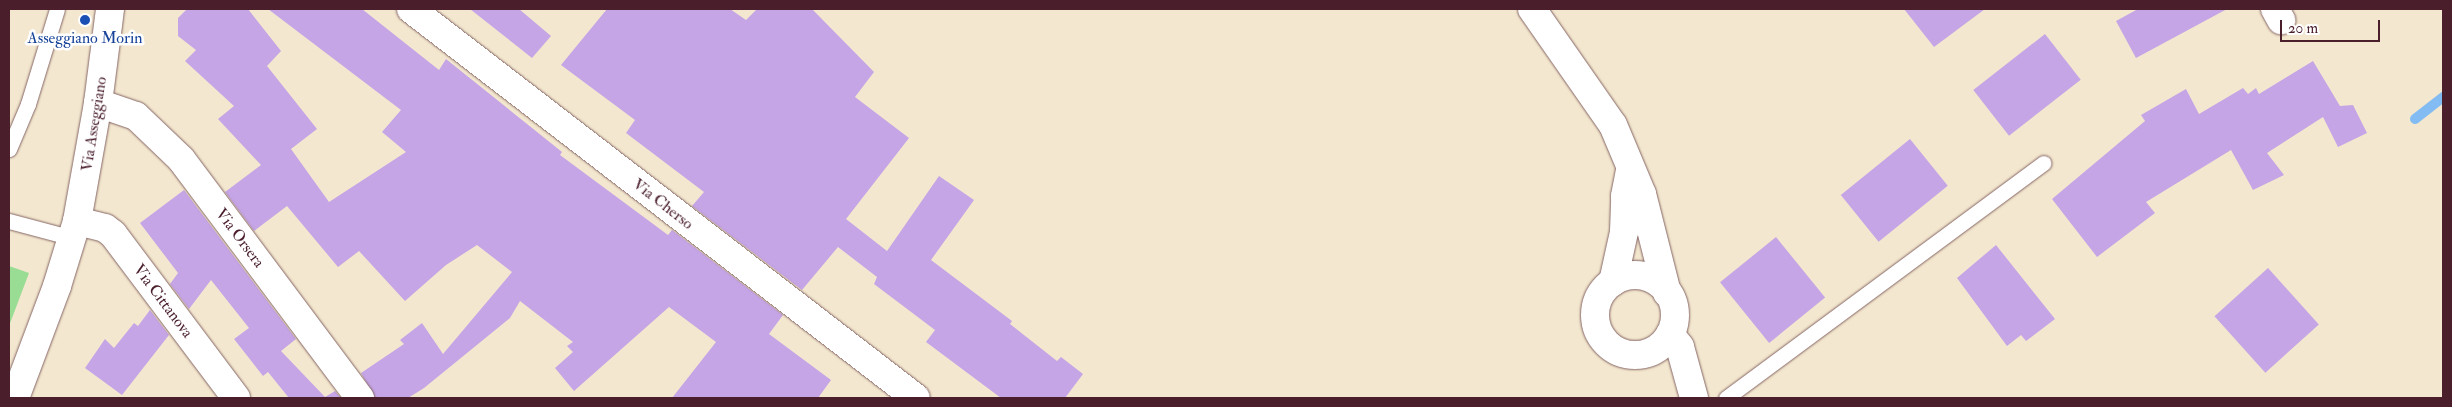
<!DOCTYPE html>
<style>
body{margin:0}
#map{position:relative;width:2452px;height:407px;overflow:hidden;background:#f3e7cf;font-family:"IM FELL Double Pica",serif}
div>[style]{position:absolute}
.green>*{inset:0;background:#99dc94}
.stream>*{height:10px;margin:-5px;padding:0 5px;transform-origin:5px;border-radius:5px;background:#82bcf3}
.building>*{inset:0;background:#c5a5e6;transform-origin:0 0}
.roads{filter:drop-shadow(0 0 1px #856564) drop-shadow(0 0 1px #856564)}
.service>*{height:15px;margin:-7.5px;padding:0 7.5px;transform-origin:7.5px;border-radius:7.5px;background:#fff}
.minor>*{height:28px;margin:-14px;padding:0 14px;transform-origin:14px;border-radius:14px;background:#fff}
.minor>.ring{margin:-14px;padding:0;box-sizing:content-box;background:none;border:28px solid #fff;border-radius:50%}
.tertiary>*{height:28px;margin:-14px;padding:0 14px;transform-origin:14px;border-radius:14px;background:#fff}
.dots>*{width:14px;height:14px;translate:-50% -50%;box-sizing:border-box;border:2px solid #fff;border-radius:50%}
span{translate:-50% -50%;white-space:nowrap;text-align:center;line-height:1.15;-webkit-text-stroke:5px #fff;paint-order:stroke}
.transit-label{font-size:16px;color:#164399}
.street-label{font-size:16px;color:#4a1f2b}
.frame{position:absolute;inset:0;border:10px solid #4a1f2b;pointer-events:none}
.scale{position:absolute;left:2280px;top:20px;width:100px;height:22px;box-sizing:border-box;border:2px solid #4a1f2b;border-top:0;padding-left:6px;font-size:15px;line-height:18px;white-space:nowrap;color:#4a1f2b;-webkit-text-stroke:4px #fff;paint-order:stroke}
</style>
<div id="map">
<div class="green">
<i style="clip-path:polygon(9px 266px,29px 273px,9px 326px)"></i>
</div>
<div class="stream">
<i style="left:2415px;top:119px;width:36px;rotate:-38deg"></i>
</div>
<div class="building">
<i style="clip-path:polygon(187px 9px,248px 9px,281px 51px,267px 66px,317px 129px,291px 149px,329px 202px,406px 152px,382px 132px,401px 110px,268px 9px,362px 9px,439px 70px,446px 59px,562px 152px,560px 155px,668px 235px,672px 230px,783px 315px,769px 334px,831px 380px,818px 398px,672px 398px,716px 342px,669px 307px,574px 391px,555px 368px,573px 352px,567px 346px,573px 342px,520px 301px,510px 318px,424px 388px,408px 398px,375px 398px,361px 373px,404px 344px,400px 340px,422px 323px,443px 354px,512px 272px,477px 245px,446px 265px,405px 301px,359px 251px,338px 267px,287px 206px,254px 231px,225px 192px,261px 165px,218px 119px,234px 106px,185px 61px,196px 50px,178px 36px,178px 18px)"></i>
<i style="clip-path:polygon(470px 9px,519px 9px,551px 36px,532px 58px)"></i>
<i style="clip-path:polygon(607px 9px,730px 9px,746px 20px,757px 9px,812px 9px,874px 72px,855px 97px,909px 138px,846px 219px,887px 251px,939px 176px,974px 200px,931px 260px,1012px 321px,1010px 324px,1057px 361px,1061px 357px,1083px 374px,1065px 398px,1001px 398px,926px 342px,935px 330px,874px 284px,877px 277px,838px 247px,802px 290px,692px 206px,704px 192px,626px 133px,635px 120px,561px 65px)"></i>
<i style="clip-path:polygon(1904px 9px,1985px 9px,1934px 47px)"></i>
<i style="clip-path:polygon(2138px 9px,2227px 9px,2136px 58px,2116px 21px)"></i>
<i style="left:2045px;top:34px;width:58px;height:91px;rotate:52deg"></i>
<i style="clip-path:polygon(2313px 61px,2340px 106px,2353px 105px,2367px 133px,2338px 147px,2323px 117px,2267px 153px,2284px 175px,2253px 190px,2231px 150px,2146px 202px,2155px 213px,2097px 257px,2052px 199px,2145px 121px,2141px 115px,2186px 89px,2199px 114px,2243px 88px,2248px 94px,2256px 88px,2259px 94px)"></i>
<i style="left:1910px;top:139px;width:60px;height:89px;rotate:51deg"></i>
<i style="clip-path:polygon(184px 190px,296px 339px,281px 351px,325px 397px,335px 391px,341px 398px,289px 398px,268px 372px,263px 376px,234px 339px,249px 328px,211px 280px,189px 309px,170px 284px,178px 273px,140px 223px)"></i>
<i style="left:1776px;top:237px;width:78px;height:72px;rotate:51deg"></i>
<i style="clip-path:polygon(1996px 245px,2055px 319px,2026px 341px,2021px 335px,2007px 346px,1957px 278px)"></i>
<i style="left:2268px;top:268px;width:76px;height:72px;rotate:48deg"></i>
<i style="clip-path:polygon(150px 310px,169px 335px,122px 395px,85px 368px,105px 339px,114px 348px,134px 323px,138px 326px)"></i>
</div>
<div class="roads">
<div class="service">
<i style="left:9px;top:149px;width:49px;rotate:-67.1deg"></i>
<i style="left:28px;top:104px;width:99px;rotate:-73deg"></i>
<i style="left:9px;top:221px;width:66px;rotate:14.9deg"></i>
<i style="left:1726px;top:398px;width:395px;rotate:-36.5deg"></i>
</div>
<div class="minor">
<i style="left:411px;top:9px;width:637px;rotate:37.61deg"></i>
<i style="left:1532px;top:9px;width:141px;rotate:55.1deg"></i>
<i style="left:1613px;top:125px;width:75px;rotate:67.2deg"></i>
<i style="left:1642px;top:194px;width:102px;rotate:75.8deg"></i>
<i style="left:2275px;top:9px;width:13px;rotate:61deg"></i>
<i style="left:98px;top:103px;width:40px;rotate:18.9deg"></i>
<i style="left:136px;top:116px;width:62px;rotate:43.7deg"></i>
<i style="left:181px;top:159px;width:299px;rotate:53.2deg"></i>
<i style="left:77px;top:221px;width:29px;rotate:14deg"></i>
<i style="left:105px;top:228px;width:10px;rotate:37deg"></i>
<i style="left:113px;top:234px;width:205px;rotate:53.1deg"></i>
<i class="ring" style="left:1595px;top:275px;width:52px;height:52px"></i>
<i style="left:1613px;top:282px;width:51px;rotate:-77.6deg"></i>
<i style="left:1624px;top:232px;width:36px;rotate:-88deg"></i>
<i style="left:1625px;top:196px;width:25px;rotate:-79deg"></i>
<i style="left:1670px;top:334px;width:16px;rotate:52deg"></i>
<i style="left:1680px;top:347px;width:53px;rotate:74.6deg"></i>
</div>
<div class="tertiary">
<i style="left:15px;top:398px;width:120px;rotate:-69.4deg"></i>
<i style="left:57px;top:286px;width:68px;rotate:-72.9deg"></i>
<i style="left:77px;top:221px;width:120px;rotate:-79.9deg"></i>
<i style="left:98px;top:103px;width:95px;rotate:-82.7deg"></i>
</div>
</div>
<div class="dots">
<i style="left:85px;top:20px;background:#1a4fb4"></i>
</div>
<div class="transit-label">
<span style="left:85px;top:38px">Asseggiano Morin</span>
</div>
<div class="street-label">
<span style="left:94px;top:124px;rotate:-81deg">Via Asseggiano</span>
<span style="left:663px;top:204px;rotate:38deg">Via Cherso</span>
<span style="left:240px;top:238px;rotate:53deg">Via Orsera</span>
<span style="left:163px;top:301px;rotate:53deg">Via Cittanova</span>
</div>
<div class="frame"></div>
<div class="scale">20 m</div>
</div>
